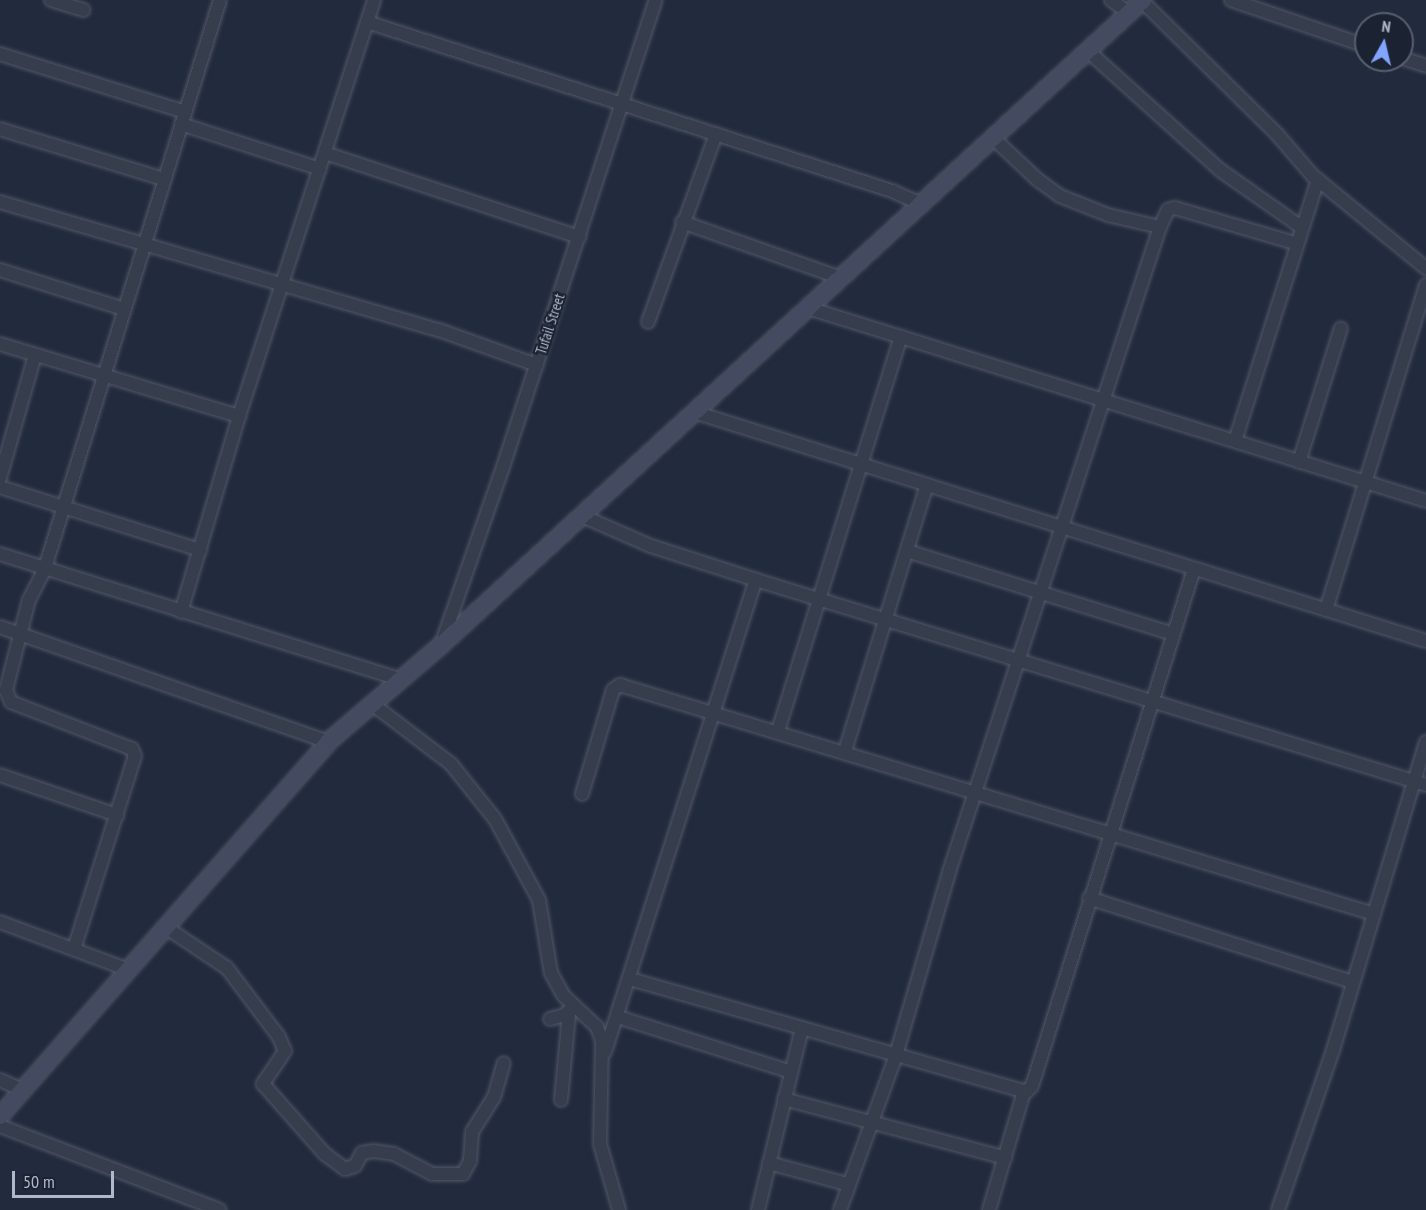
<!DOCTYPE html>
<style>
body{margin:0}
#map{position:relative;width:1426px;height:1210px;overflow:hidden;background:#222a3d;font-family:"PT Sans Narrow",sans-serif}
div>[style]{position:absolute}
.roads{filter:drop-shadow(0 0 2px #515868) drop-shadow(0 0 2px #515868)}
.minor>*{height:12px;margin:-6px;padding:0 6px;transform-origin:6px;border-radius:6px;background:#363d4d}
.secondary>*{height:16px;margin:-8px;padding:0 8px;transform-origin:8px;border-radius:8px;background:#444b60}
span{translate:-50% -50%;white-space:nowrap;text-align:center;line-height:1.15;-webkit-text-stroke:4.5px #1b2232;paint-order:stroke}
.street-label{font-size:15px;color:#b1b8c9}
.north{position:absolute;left:1354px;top:12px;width:60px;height:60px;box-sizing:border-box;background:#1b2232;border:2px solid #575e6e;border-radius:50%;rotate:8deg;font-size:16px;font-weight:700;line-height:24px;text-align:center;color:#b1b8c9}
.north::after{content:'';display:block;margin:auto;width:21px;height:27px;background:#82a4fd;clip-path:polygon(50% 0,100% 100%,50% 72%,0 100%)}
.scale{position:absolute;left:12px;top:1171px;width:102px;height:27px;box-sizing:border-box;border:3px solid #b1b8c9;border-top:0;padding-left:8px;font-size:18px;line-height:21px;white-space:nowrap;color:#b1b8c9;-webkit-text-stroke:4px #1b2232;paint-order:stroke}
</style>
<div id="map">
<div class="roads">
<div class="minor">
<i style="left:51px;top:0;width:34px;rotate:17deg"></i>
<i style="left:1111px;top:0;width:22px;rotate:36deg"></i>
<i style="left:1231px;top:0;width:143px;rotate:18.8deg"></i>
<i style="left:1142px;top:1px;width:188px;rotate:44.6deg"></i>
<i style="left:1276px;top:133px;width:57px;rotate:49.3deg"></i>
<i style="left:1313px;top:176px;width:146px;rotate:39.2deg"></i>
<i style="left:367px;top:22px;width:552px;rotate:17.84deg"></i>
<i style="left:892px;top:191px;width:32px;rotate:24deg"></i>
<i style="left:1088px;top:51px;width:178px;rotate:42deg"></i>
<i style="left:1220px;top:170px;width:99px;rotate:35.1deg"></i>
<i style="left:0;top:54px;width:194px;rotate:17.4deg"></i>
<i style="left:1402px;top:58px;width:25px;rotate:18deg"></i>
<i style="left:181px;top:124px;width:146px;rotate:17.9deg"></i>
<i style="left:0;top:129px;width:171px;rotate:17deg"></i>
<i style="left:325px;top:153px;width:268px;rotate:18.3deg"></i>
<i style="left:0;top:202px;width:457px;rotate:16.3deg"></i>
<i style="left:439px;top:330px;width:104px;rotate:19.7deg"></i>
<i style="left:682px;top:222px;width:169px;rotate:19.4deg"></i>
<i style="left:1160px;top:227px;width:19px;rotate:-65deg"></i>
<i style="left:1168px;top:210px;width:7px;rotate:-16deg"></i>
<i style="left:1175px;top:208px;width:125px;rotate:16.3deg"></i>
<i style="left:0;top:270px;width:130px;rotate:17.5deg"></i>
<i style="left:808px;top:308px;width:647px;rotate:17.34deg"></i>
<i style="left:648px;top:322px;width:200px;rotate:-70.1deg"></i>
<i style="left:0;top:344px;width:250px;rotate:16.8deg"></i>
<i style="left:694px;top:412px;width:767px;rotate:17.37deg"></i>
<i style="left:1235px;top:441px;width:274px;rotate:-72.4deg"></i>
<i style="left:1299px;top:462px;width:140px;rotate:-72.6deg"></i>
<i style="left:0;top:478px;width:128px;rotate:-74.1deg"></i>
<i style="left:0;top:487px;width:210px;rotate:17.5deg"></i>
<i style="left:582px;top:516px;width:75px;rotate:23.5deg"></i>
<i style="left:651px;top:546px;width:110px;rotate:17.9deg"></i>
<i style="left:756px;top:580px;width:701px;rotate:17.01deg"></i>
<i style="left:907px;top:551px;width:279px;rotate:17.3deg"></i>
<i style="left:0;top:554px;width:419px;rotate:17.4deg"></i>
<i style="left:1326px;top:610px;width:340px;rotate:-72.9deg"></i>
<i style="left:181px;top:612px;width:204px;rotate:-73.5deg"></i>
<i style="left:239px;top:416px;width:437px;rotate:-72deg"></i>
<i style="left:0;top:627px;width:348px;rotate:19.3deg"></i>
<i style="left:441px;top:645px;width:188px;rotate:-70.8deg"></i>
<i style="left:503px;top:467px;width:491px;rotate:-71.9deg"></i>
<i style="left:371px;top:703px;width:101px;rotate:37.3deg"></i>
<i style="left:451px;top:764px;width:70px;rotate:51.3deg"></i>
<i style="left:495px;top:819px;width:92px;rotate:61.5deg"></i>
<i style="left:539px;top:900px;width:74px;rotate:80.7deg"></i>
<i style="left:551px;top:973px;width:26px;rotate:61deg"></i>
<i style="left:564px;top:996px;width:45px;rotate:43.2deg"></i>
<i style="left:597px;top:1027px;width:15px;rotate:70deg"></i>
<i style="left:602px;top:1041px;width:103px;rotate:91.1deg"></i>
<i style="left:600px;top:1144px;width:69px;rotate:73.9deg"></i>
<i style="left:778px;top:731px;width:413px;rotate:-72.7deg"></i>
<i style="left:845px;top:751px;width:278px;rotate:-72.9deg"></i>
<i style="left:0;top:775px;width:124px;rotate:18.9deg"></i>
<i style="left:582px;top:794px;width:109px;rotate:-73.4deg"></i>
<i style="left:613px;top:690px;width:9px;rotate:-36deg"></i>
<i style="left:620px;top:685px;width:788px;rotate:16.89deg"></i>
<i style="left:1089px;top:898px;width:277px;rotate:17.7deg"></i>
<i style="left:0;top:922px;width:138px;rotate:20.4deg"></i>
<i style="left:164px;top:926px;width:76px;rotate:33.7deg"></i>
<i style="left:227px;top:968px;width:86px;rotate:53deg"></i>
<i style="left:279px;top:1037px;width:15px;rotate:67deg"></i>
<i style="left:285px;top:1051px;width:40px;rotate:124deg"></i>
<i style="left:263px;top:1084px;width:94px;rotate:48.5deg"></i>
<i style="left:325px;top:1154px;width:25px;rotate:37deg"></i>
<i style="left:345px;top:1169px;width:10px;rotate:-17deg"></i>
<i style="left:355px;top:1166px;width:15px;rotate:-62deg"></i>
<i style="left:362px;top:1153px;width:11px;rotate:-10deg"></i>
<i style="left:373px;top:1151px;width:21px;rotate:8deg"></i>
<i style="left:394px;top:1154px;width:43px;rotate:27.8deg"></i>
<i style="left:432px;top:1174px;width:31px"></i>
<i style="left:463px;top:1174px;width:15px;rotate:-62deg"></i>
<i style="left:470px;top:1161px;width:29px;rotate:-86deg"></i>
<i style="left:472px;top:1132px;width:41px;rotate:-57.8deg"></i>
<i style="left:494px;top:1097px;width:35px;rotate:-74deg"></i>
<i style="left:74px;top:949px;width:202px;rotate:-72.5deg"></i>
<i style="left:135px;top:756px;width:8px;rotate:-113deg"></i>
<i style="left:132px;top:749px;width:130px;rotate:-158.8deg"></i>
<i style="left:11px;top:702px;width:13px;rotate:-113deg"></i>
<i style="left:6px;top:690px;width:93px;rotate:-75.7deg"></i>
<i style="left:29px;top:600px;width:36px;rotate:-63deg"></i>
<i style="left:45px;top:568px;width:594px;rotate:-72.88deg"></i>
<i style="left:630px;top:979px;width:412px;rotate:15.9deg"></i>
<i style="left:1026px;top:1092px;width:8px;rotate:-45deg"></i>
<i style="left:1032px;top:1086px;width:542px;rotate:-72.6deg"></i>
<i style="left:618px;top:1017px;width:182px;rotate:17.6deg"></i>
<i style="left:550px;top:1019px;width:16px;rotate:-15deg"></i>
<i style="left:565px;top:1015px;width:9px;rotate:-49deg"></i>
<i style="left:605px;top:1052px;width:496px;rotate:-72.3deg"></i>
<i style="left:0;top:1080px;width:27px;rotate:24deg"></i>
<i style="left:784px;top:1099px;width:229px;rotate:14.9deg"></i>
<i style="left:561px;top:1100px;width:87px;rotate:-84.7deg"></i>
<i style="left:0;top:1126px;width:235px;rotate:20.9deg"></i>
<i style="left:769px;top:1163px;width:81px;rotate:15.1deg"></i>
<i style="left:758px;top:1210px;width:187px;rotate:-76.4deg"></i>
<i style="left:840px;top:1210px;width:165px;rotate:-70.1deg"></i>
<i style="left:896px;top:1055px;width:191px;rotate:-73.8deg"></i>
<i style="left:949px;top:872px;width:679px;rotate:-71.89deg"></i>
<i style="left:1160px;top:227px;width:53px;rotate:-167deg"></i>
<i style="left:1108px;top:215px;width:52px;rotate:-158.4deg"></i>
<i style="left:1060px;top:196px;width:26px;rotate:-144deg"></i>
<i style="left:1039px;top:181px;width:63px;rotate:-136.9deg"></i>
<i style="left:989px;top:1210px;width:123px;rotate:-73.5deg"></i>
<i style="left:1278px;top:1210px;width:169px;rotate:-71deg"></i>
<i style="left:1333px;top:1050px;width:322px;rotate:-73.2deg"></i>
</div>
<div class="secondary">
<i style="left:0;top:1116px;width:497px;rotate:-48.7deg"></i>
<i style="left:328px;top:742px;width:148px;rotate:-40.6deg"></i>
<i style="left:440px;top:646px;width:955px;rotate:-42.58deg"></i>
</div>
</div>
<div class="street-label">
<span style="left:550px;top:324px;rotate:-72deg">Tufail Street</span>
</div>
<div class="north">N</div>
<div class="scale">50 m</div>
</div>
